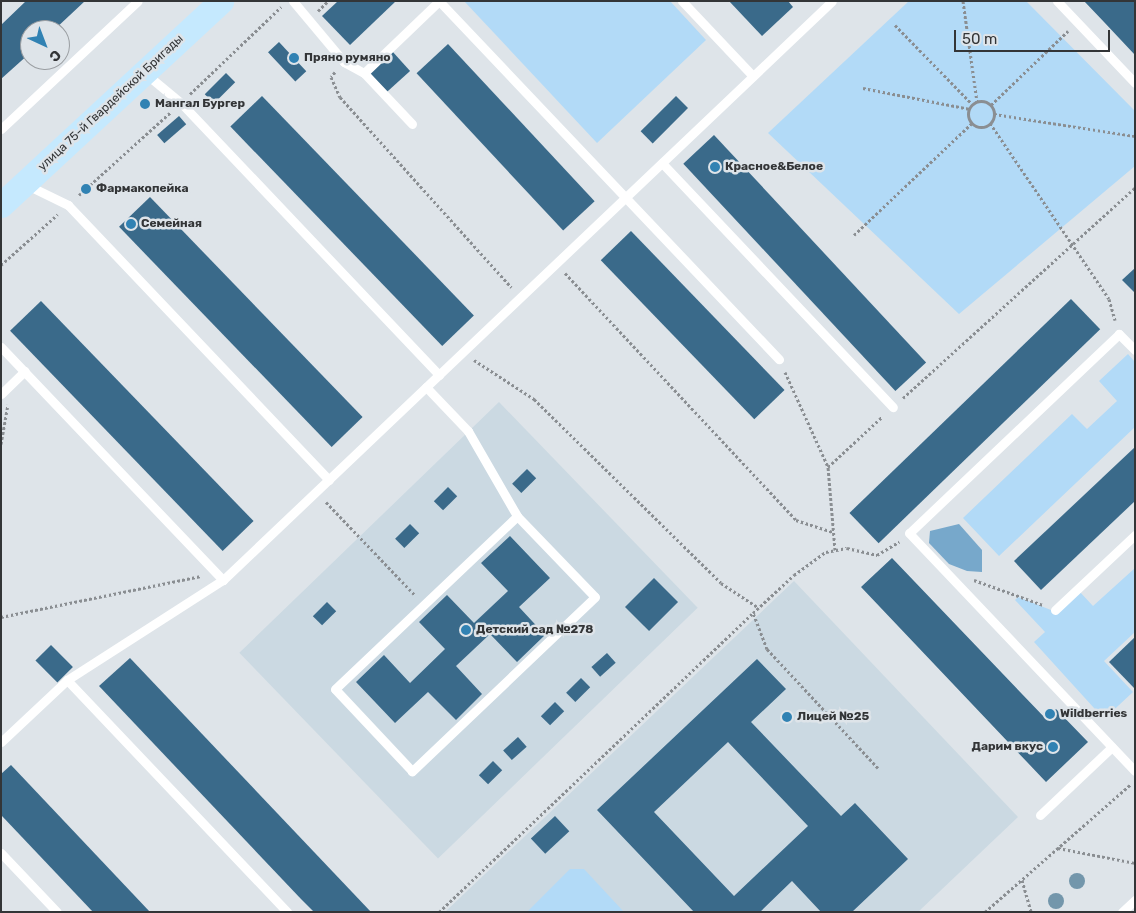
<!DOCTYPE html>
<meta charset="utf-8">
<style>
body{margin:0}
#map{position:relative;width:1136px;height:913px;overflow:hidden;background:#dee4e9;font-family:Rubik,sans-serif}
div>[style]{position:absolute}
.built>*{inset:0;background:#cbd9e2;transform-origin:0 0}
.green>*{inset:0;background:#b2daf7}
.forest>*{inset:0;background:#77a8cb}
.building>*{inset:0;background:#3a6a8a;transform-origin:0 0}
.path>*{height:3px;margin-top:-1.5px;transform-origin:0;background:repeating-linear-gradient(90deg,#8a8e92 0 2.5px,transparent 0 5px)}
.path>.ring{margin:-1.5px;padding:0;box-sizing:content-box;background:none;border:3px solid #8a8e92;border-radius:50%}
.lane>*{height:9px;margin:-4.5px;padding:0 4.5px;transform-origin:4.5px;border-radius:4.5px;background:#fff}
.secondary>*{height:25px;margin:-12.5px;padding:0 12.5px;transform-origin:12.5px;border-radius:12.5px;background:#c5e9fe}
.trees>*{width:16px;height:16px;margin:-8px;border-radius:50%;background:#7396ab}
.dots>*{width:14px;height:14px;translate:-50% -50%;box-sizing:border-box;border:2px solid #dee4e9;border-radius:50%}
span{translate:-50% -50%;white-space:nowrap;text-align:center;line-height:1.15;-webkit-text-stroke:5px #dee4e9;paint-order:stroke}
.poi-label{font-size:12px;color:#333537;font-weight:700}
.left{translate:0 -50%;text-align:left}
.right{translate:-100% -50%;text-align:right}
.street-label{font-size:12px;color:#333537}
.frame{position:absolute;inset:0;border:2px solid #333537;pointer-events:none}
.north{position:absolute;left:20px;top:20px;width:50px;height:50px;box-sizing:border-box;background:#dee4e9;border:1px solid #9a9ea2;border-radius:50%;rotate:137deg;font-size:14px;font-weight:700;line-height:20px;text-align:center;color:#333537}
.north::after{content:'';display:block;margin:auto;width:18px;height:22px;background:#3182b3;clip-path:polygon(50% 0,100% 100%,50% 72%,0 100%)}
.scale{position:absolute;left:954px;top:30px;width:156px;height:22px;box-sizing:border-box;border:2px solid #333537;border-top:0;padding-left:6px;font-size:15px;line-height:18px;white-space:nowrap;color:#333537;-webkit-text-stroke:4px #dee4e9;paint-order:stroke}
</style>
<div id="map">
<div class="built">
<i style="left:499px;top:402px;width:286px;height:361px;rotate:46deg"></i>
<i style="clip-path:polygon(794px 581px,1018px 817px,918px 912px,445px 912px)"></i>
</div>
<div class="green">
<i style="clip-path:polygon(464px 1px,670px 1px,706px 40px,597px 143px)"></i>
<i style="clip-path:polygon(909px 1px,1026px 1px,1135px 111px,1135px 166px,959px 314px,768px 133px)"></i>
<i style="clip-path:polygon(1128px 354px,1135px 362px,1135px 427px,999px 556px,963px 518px,1072px 414px,1087px 429px,1117px 401px,1099px 381px)"></i>
<i style="clip-path:polygon(1135px 568px,1135px 632px,1104px 661px,1133px 692px,1104px 719px,1034px 642px,1045px 632px,1015px 600px,1018px 597px,1056px 612px,1079px 591px,1093px 606px)"></i>
<i style="clip-path:polygon(570px 869px,584px 869px,624px 912px,527px 912px)"></i>
</div>
<div class="forest">
<i style="clip-path:polygon(959px 524px,982px 550px,982px 572px,967px 571px,949px 564px,929px 543px,930px 531px)"></i>
</div>
<div class="building">
<i style="clip-path:polygon(26px 1px,85px 1px,54px 30px,30px 30px,30px 53px,1px 79px,1px 25px)"></i>
<i style="clip-path:polygon(338px 1px,396px 1px,350px 45px,322px 16px)"></i>
<i style="clip-path:polygon(729px 1px,788px 1px,793px 7px,762px 36px)"></i>
<i style="clip-path:polygon(1084px 1px,1135px 1px,1135px 55px,1104px 22px)"></i>
<i style="left:279px;top:42px;width:40px;height:15px;rotate:47deg"></i>
<i style="left:448px;top:44px;width:215px;height:43px;rotate:47deg"></i>
<i style="left:392px;top:51px;width:27px;height:32px;rotate:48deg"></i>
<i style="left:226px;top:73px;width:13px;height:30px;rotate:45deg"></i>
<i style="left:262px;top:96px;width:305px;height:44px;rotate:46deg"></i>
<i style="left:676px;top:96px;width:17px;height:50px;rotate:45deg"></i>
<i style="left:179px;top:116px;width:11px;height:29px;rotate:49deg"></i>
<i style="left:714px;top:135px;width:311px;height:42px;rotate:47deg"></i>
<i style="left:150px;top:197px;width:306px;height:43px;rotate:46deg"></i>
<i style="left:631px;top:231px;width:221px;height:42px;rotate:46deg"></i>
<i style="clip-path:polygon(1135px 268px,1135px 293px,1122px 280px)"></i>
<i style="left:1071px;top:299px;width:42px;height:308px;rotate:46deg"></i>
<i style="left:41px;top:301px;width:306px;height:43px;rotate:46deg"></i>
<i style="clip-path:polygon(1135px 447px,1135px 501px,1041px 590px,1014px 561px)"></i>
<i style="left:527px;top:469px;width:13px;height:21px;rotate:45deg"></i>
<i style="left:448px;top:487px;width:13px;height:20px;rotate:45deg"></i>
<i style="left:410px;top:524px;width:13px;height:21px;rotate:45deg"></i>
<i style="clip-path:polygon(510px 536px,550px 578px,519px 607px,545px 635px,517px 662px,490px 634px,456px 666px,482px 694px,456px 720px,428px 692px,395px 723px,356px 682px,384px 655px,410px 683px,445px 649px,419px 622px,447px 595px,474px 623px,508px 591px,481px 563px)"></i>
<i style="clip-path:polygon(892px 558px,1046px 719px,1056px 709px,1088px 742px,1046px 782px,861px 587px)"></i>
<i style="left:654px;top:578px;width:34px;height:41px;rotate:45deg"></i>
<i style="left:327px;top:602px;width:13px;height:20px;rotate:45deg"></i>
<i style="clip-path:polygon(1135px 637px,1135px 689px,1109px 662px)"></i>
<i style="left:51px;top:645px;width:31px;height:22px;rotate:45deg"></i>
<i style="left:607px;top:653px;width:13px;height:21px;rotate:48deg"></i>
<i style="clip-path:polygon(130px 658px,371px 912px,314px 912px,301px 899px,99px 686px)"></i>
<i style="clip-path:polygon(evenodd,757px 659px,786px 689px,751px 722px,841px 816px,855px 803px,908px 859px,852px 912px,821px 912px,792px 881px,760px 912px,694px 912px,597px 810px,757px 659px,728px 742px,808px 826px,734px 896px,654px 812px,728px 742px)"></i>
<i style="left:581px;top:678px;width:13px;height:21px;rotate:45deg"></i>
<i style="left:555px;top:702px;width:13px;height:20px;rotate:45deg"></i>
<i style="left:518px;top:737px;width:13px;height:20px;rotate:48deg"></i>
<i style="left:493px;top:761px;width:13px;height:20px;rotate:45deg"></i>
<i style="clip-path:polygon(11px 765px,150px 912px,93px 912px,2px 816px,1px 774px)"></i>
<i style="left:555px;top:816px;width:21px;height:33px;rotate:47deg"></i>
</div>
<div class="path">
<i style="left:963px;top:1px;width:102px;rotate:82.1deg"></i>
<i style="left:318px;top:11px;width:14px;rotate:-45deg"></i>
<i style="left:895px;top:25px;width:110px;rotate:45.7deg"></i>
<i style="left:335px;top:72px;width:6px;rotate:129deg"></i>
<i style="left:331px;top:77px;width:22px;rotate:66deg"></i>
<i style="left:340px;top:97px;width:256px;rotate:48deg"></i>
<i style="left:863px;top:88px;width:109px;rotate:11.1deg"></i>
<i style="left:190px;top:94px;width:126px;rotate:-43.7deg"></i>
<i class="ring" style="left:968px;top:101px;width:23px;height:23px"></i>
<i style="left:991px;top:105px;width:107px;rotate:-43.9deg"></i>
<i style="left:994px;top:114px;width:143px;rotate:8.9deg"></i>
<i style="left:990px;top:123px;width:212px;rotate:55.9deg"></i>
<i style="left:1109px;top:299px;width:22px;rotate:74deg"></i>
<i style="left:79px;top:195px;width:124px;rotate:-42.1deg"></i>
<i style="left:854px;top:235px;width:163px;rotate:-43.5deg"></i>
<i style="left:1px;top:265px;width:76px;rotate:-41.8deg"></i>
<i style="left:565px;top:273px;width:338px;rotate:46.9deg"></i>
<i style="left:796px;top:520px;width:39px;rotate:18deg"></i>
<i style="left:474px;top:360px;width:72px;rotate:33deg"></i>
<i style="left:534px;top:399px;width:262px;rotate:44.5deg"></i>
<i style="left:721px;top:583px;width:45px;rotate:33.3deg"></i>
<i style="left:785px;top:372px;width:104px;rotate:65.6deg"></i>
<i style="left:903px;top:398px;width:313px;rotate:-42.2deg"></i>
<i style="left:1px;top:444px;width:40px;rotate:-80deg"></i>
<i style="left:326px;top:502px;width:129px;rotate:46.3deg"></i>
<i style="left:835px;top:550px;width:83px;rotate:-94.8deg"></i>
<i style="left:828px;top:467px;width:74px;rotate:-42.8deg"></i>
<i style="left:974px;top:580px;width:73px;rotate:19.9deg"></i>
<i style="left:1px;top:617px;width:203px;rotate:-11.6deg"></i>
<i style="left:878px;top:768px;width:163px;rotate:-133deg"></i>
<i style="left:767px;top:649px;width:39px;rotate:-111deg"></i>
<i style="left:753px;top:613px;width:56px;rotate:-42.8deg"></i>
<i style="left:794px;top:575px;width:39px;rotate:-36deg"></i>
<i style="left:826px;top:552px;width:21px;rotate:-11deg"></i>
<i style="left:847px;top:548px;width:31px;rotate:13deg"></i>
<i style="left:877px;top:555px;width:26px;rotate:-31deg"></i>
<i style="left:1058px;top:848px;width:78px;rotate:11deg"></i>
<i style="left:1022px;top:880px;width:33px;rotate:74deg"></i>
<i style="left:439px;top:912px;width:434px;rotate:-43.6deg"></i>
<i style="left:985px;top:912px;width:194px;rotate:-41.2deg"></i>
</div>
<div class="lane">
<i style="left:293px;top:1px;width:80px;rotate:50.1deg"></i>
<i style="left:344px;top:62px;width:23px;rotate:29deg"></i>
<i style="left:364px;top:73px;width:70px;rotate:46.7deg"></i>
<i style="left:439px;top:1px;width:494px;rotate:46.5deg"></i>
<i style="left:682px;top:1px;width:103px;rotate:46.6deg"></i>
<i style="left:1057px;top:1px;width:113px;rotate:46.4deg"></i>
<i style="left:364px;top:73px;width:104px;rotate:-43.8deg"></i>
<i style="left:146px;top:74px;width:45px;rotate:39.6deg"></i>
<i style="left:181px;top:103px;width:375px;rotate:46.5deg"></i>
<i style="left:1px;top:129px;width:187px;rotate:-43.1deg"></i>
<i style="left:662px;top:163px;width:336px;rotate:46.6deg"></i>
<i style="left:27px;top:185px;width:46px;rotate:26deg"></i>
<i style="left:68px;top:205px;width:379px;rotate:46.5deg"></i>
<i style="left:1px;top:347px;width:322px;rotate:46.4deg"></i>
<i style="left:1135px;top:350px;width:23px;rotate:-135deg"></i>
<i style="left:1119px;top:334px;width:289px;rotate:136.5deg"></i>
<i style="left:909px;top:533px;width:328px;rotate:46.5deg"></i>
<i style="left:426px;top:387px;width:61px;rotate:46.3deg"></i>
<i style="left:468px;top:431px;width:98px;rotate:60deg"></i>
<i style="left:517px;top:516px;width:112px;rotate:46.1deg"></i>
<i style="left:595px;top:597px;width:253px;rotate:136.4deg"></i>
<i style="left:412px;top:771px;width:112px;rotate:-133.2deg"></i>
<i style="left:335px;top:689px;width:251px;rotate:-43.5deg"></i>
<i style="left:1px;top:394px;width:33px;rotate:-44deg"></i>
<i style="left:1055px;top:610px;width:110px;rotate:-43.2deg"></i>
<i style="left:67px;top:680px;width:320px;rotate:46.5deg"></i>
<i style="left:1px;top:742px;width:91px;rotate:-43.2deg"></i>
<i style="left:67px;top:680px;width:185px;rotate:-32.7deg"></i>
<i style="left:223px;top:580px;width:840px;rotate:-43.55deg"></i>
<i style="left:1040px;top:815px;width:99px;rotate:-43.4deg"></i>
<i style="left:1px;top:853px;width:81px;rotate:46.5deg"></i>
<i style="left:1122px;top:912px;width:18px;rotate:-43deg"></i>
</div>
<div class="secondary">
<i style="left:1px;top:205px;width:300px;rotate:-42.8deg"></i>
</div>
<div class="trees">
<i style="left:1077px;top:881px"></i>
<i style="left:1056px;top:901px"></i>
</div>
<div class="dots">
<i style="left:294px;top:58px;background:#3182b3"></i>
<i style="left:145px;top:104px;background:#3182b3"></i>
<i style="left:715px;top:167px;background:#3182b3"></i>
<i style="left:86px;top:189px;background:#3182b3"></i>
<i style="left:131px;top:224px;background:#3182b3"></i>
<i style="left:466px;top:630px;background:#3182b3"></i>
<i style="left:1050px;top:714px;background:#3182b3"></i>
<i style="left:787px;top:717px;background:#3182b3"></i>
<i style="left:1053px;top:747px;background:#3182b3"></i>
</div>
<div class="poi-label">
<span class="left" style="left:304px;top:58px">Пряно румяно</span>
<span class="left" style="left:155px;top:104px">Мангал Бургер</span>
<span class="left" style="left:725px;top:167px">Красное&amp;Белое</span>
<span class="left" style="left:96px;top:189px">Фармакопейка</span>
<span class="left" style="left:141px;top:224px">Семейная</span>
<span class="left" style="left:476px;top:630px">Детский сад №278</span>
<span class="left" style="left:1060px;top:714px">Wildberries</span>
<span class="left" style="left:797px;top:717px">Лицей №25</span>
<span class="right" style="left:1043px;top:747px">Дарим вкус</span>
</div>
<div class="street-label">
<span style="left:111px;top:103px;rotate:-43deg">улица 75-й Гвардейской Бригады</span>
</div>
<div class="frame"></div>
<div class="north">С</div>
<div class="scale">50 m</div>
</div>
